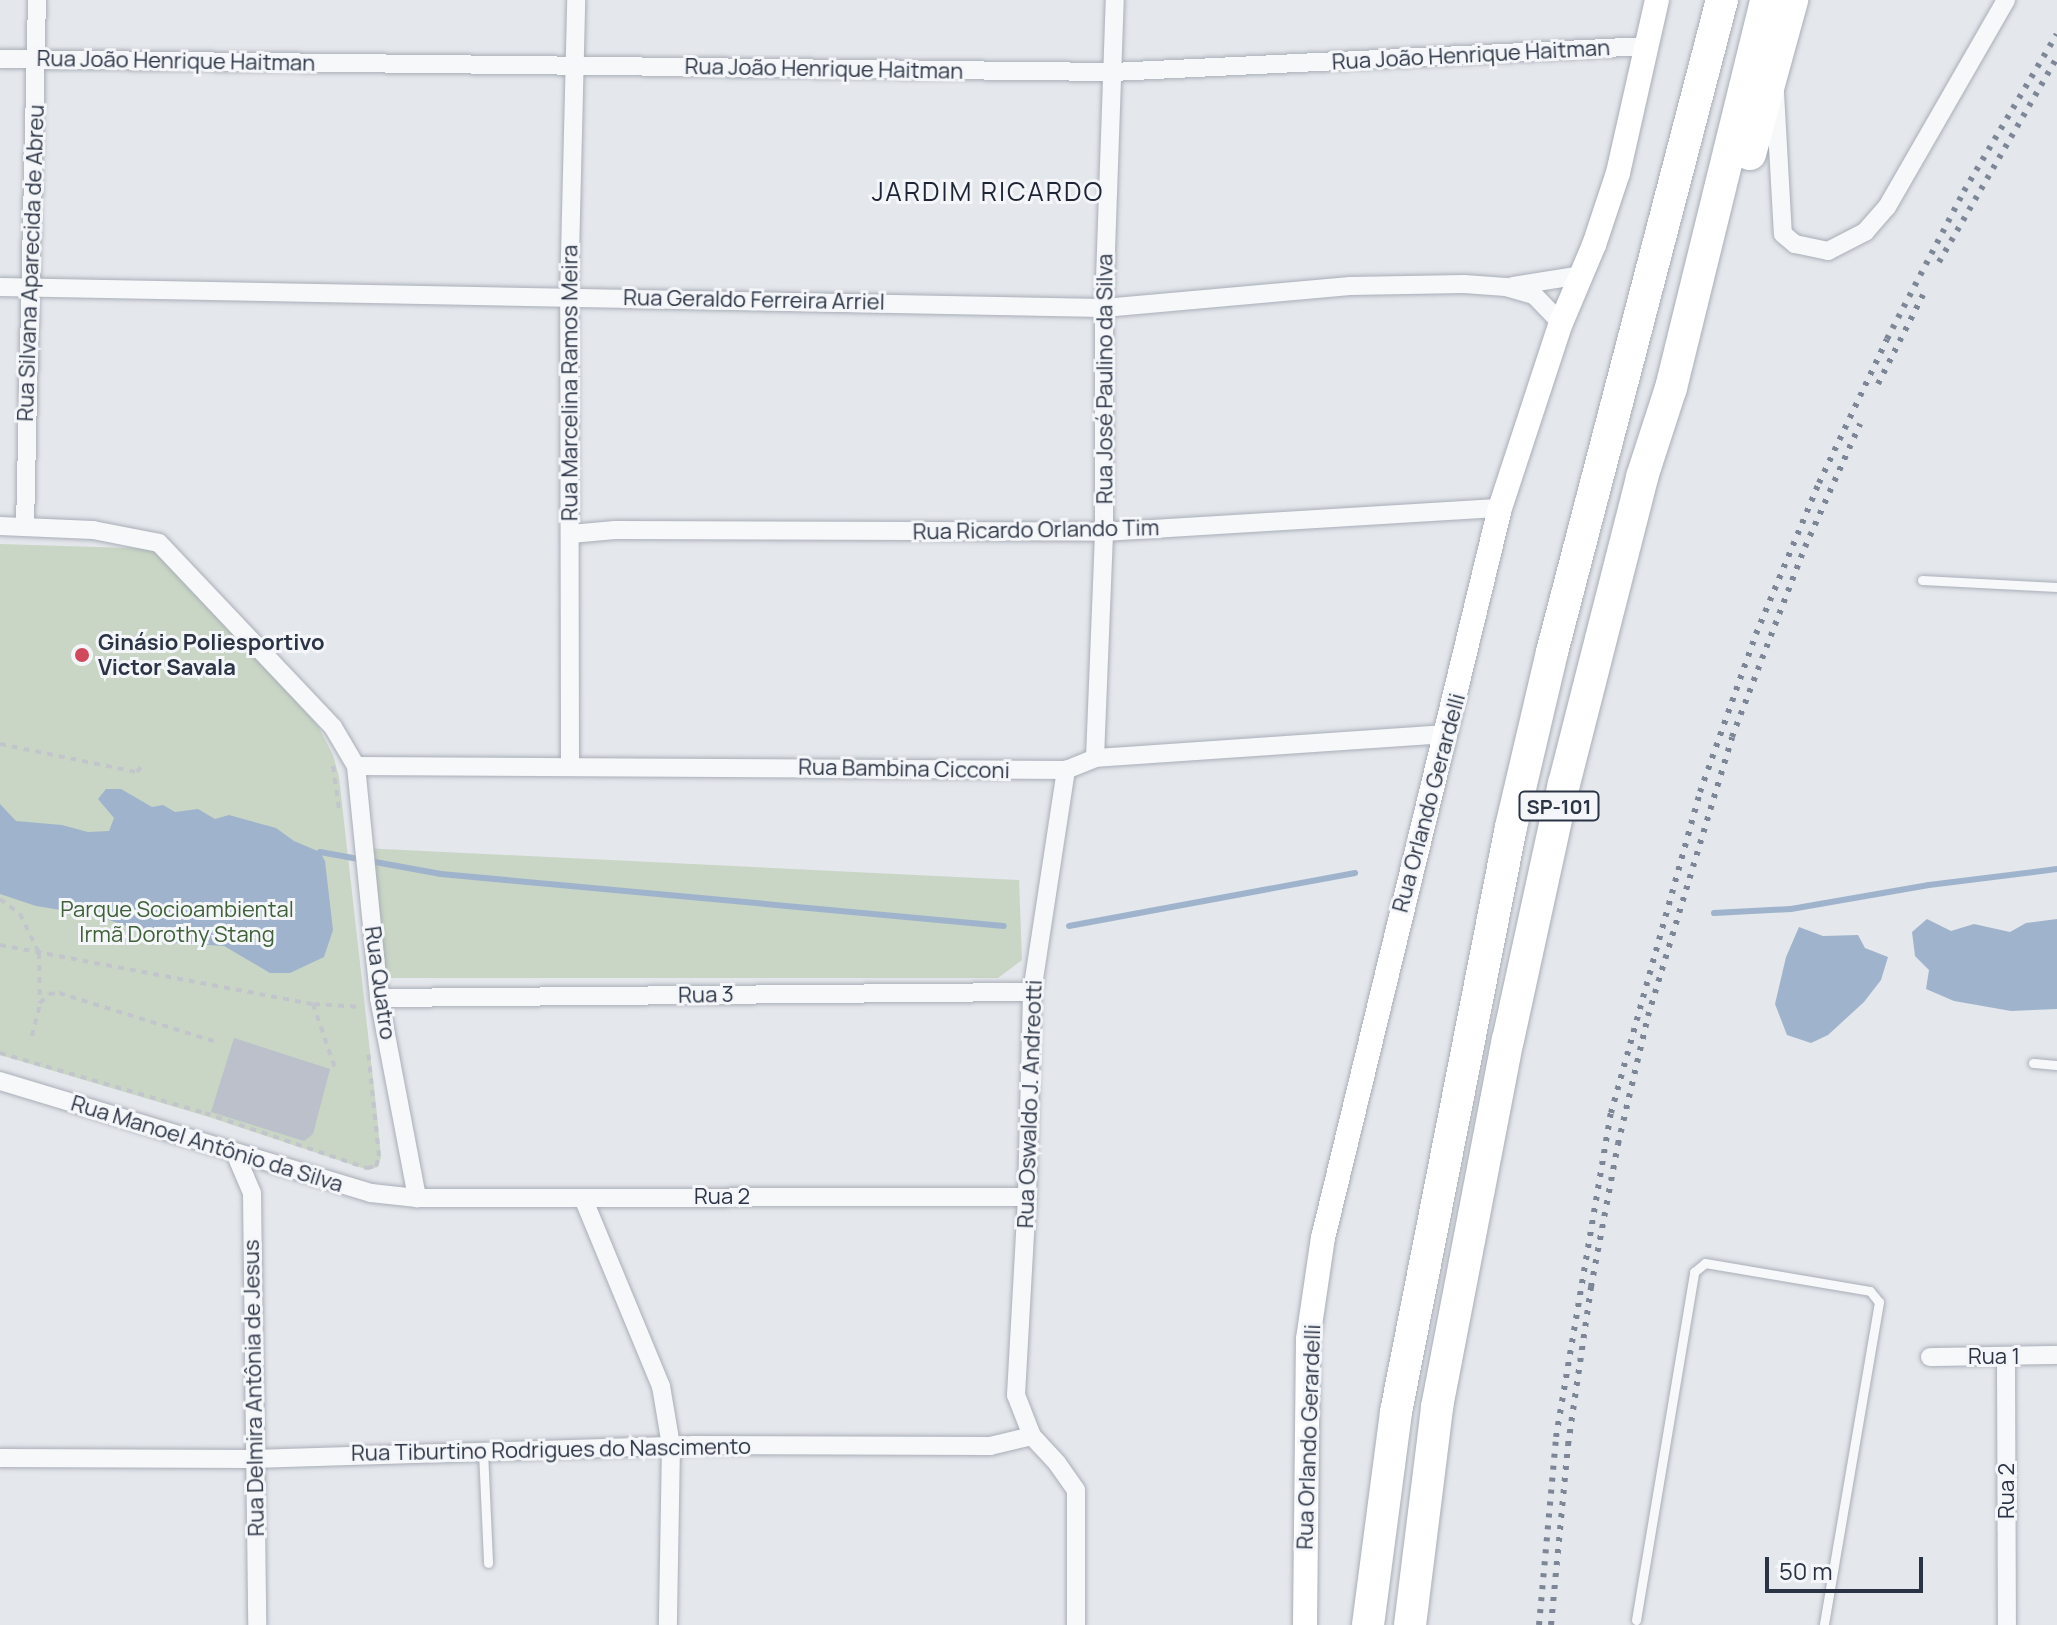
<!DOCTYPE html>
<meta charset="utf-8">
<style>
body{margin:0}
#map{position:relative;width:2057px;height:1625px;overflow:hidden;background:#e4e7ec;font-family:Manrope,sans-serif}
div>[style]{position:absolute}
.green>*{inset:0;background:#c9d6c5}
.water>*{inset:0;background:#9fb4cc}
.stream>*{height:6px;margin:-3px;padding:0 3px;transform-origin:3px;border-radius:3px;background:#9fb4cc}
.building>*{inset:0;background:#bbc0ca}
.path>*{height:4px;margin-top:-2px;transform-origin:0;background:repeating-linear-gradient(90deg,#c2c5cb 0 6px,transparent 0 12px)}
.roads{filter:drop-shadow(0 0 2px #a9aeb7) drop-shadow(0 0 2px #a9aeb7)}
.lane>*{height:9px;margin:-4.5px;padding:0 4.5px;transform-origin:4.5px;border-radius:4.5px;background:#f7f8fa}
.street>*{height:18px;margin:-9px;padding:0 9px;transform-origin:9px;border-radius:9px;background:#f7f8fa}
.secondary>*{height:24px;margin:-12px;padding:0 12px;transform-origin:12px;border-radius:12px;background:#fff}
.highway>*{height:32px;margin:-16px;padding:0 16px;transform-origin:16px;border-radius:16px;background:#fff}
.rail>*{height:6px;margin-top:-3px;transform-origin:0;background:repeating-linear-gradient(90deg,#7d8696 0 4px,transparent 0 12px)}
.dots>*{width:22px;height:22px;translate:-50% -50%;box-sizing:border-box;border:4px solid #f4f6f9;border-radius:50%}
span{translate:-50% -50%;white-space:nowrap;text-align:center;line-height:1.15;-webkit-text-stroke:6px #f4f6f9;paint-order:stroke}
.shield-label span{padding:2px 6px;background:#f4f6f9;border:2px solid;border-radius:6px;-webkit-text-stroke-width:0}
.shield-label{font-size:20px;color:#2b3445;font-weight:700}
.street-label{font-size:22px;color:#2b3445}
.poi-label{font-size:22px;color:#2b3445;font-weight:700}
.left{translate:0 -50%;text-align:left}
.park-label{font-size:22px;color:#3f6138}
.quarter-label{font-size:26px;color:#1d2536;letter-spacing:2px}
.scale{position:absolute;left:1765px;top:1557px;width:158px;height:36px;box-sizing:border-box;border:4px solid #2b3445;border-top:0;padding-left:10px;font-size:24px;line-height:28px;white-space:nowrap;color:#2b3445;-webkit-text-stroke:6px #f4f6f9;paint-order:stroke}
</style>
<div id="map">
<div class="green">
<i style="clip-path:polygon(0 544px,162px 549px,318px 726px,333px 755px,339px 777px,376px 1105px,381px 1157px,378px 1167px,368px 1170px,209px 1117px,0 1055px)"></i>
<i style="clip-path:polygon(363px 848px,1019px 880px,1022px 960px,998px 978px,379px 978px)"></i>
</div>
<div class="water">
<i style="clip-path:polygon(106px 789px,121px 789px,152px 807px,163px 805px,175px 812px,198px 809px,215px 819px,229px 815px,276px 828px,294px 841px,320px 852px,325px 861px,333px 930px,324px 957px,290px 973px,270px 973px,224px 946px,174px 943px,98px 916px,36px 906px,0 894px,0 804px,16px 821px,62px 825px,88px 832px,109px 831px,114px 818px,98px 799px)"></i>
<i style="clip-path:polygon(1927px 919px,1951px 931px,1974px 924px,2010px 932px,2026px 923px,2057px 919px,2057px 1009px,2011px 1011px,1954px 1001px,1926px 989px,1929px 970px,1915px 956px,1912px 932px)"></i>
<i style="clip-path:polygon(1799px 927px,1823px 936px,1858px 935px,1865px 948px,1888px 957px,1881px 980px,1864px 1002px,1828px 1035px,1811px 1043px,1787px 1035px,1775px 1004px,1786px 957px)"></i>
</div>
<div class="stream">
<i style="left:320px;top:852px;width:123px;rotate:10.3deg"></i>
<i style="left:441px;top:874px;width:565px;rotate:5.28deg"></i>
<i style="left:1714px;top:913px;width:77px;rotate:-3deg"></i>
<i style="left:1791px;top:909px;width:140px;rotate:-9.9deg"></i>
<i style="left:1929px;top:885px;width:129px;rotate:-7.1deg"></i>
<i style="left:1069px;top:926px;width:291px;rotate:-10.5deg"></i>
</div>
<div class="building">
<i style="clip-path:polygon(234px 1038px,330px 1069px,313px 1134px,304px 1141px,211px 1112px)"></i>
</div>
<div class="path">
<i style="left:0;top:744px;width:140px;rotate:11.6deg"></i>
<i style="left:137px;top:772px;width:11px;rotate:-52deg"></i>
<i style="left:333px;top:766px;width:43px;rotate:82.1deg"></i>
<i style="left:0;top:899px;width:25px;rotate:37deg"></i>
<i style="left:20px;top:914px;width:43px;rotate:64deg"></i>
<i style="left:39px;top:953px;width:50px;rotate:88.9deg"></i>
<i style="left:0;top:945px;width:319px;rotate:10.7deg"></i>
<i style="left:313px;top:1004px;width:71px;rotate:71.1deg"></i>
<i style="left:314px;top:1004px;width:47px;rotate:3.7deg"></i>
<i style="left:32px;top:1036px;width:34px;rotate:-76deg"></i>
<i style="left:40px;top:1003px;width:13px;rotate:-45deg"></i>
<i style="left:49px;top:994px;width:10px;rotate:-6deg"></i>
<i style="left:59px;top:993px;width:164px;rotate:17.3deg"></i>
<i style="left:0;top:1053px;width:214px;rotate:16.3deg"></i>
<i style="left:205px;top:1113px;width:171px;rotate:18.8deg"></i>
<i style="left:367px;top:1168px;width:9px;rotate:-13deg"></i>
<i style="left:376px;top:1166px;width:10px;rotate:-73deg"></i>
<i style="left:379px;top:1156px;width:105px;rotate:-96deg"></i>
</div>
<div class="roads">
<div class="lane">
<i style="left:1922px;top:580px;width:135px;rotate:3deg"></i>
<i style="left:2033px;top:1063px;width:24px;rotate:5deg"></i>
<i style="left:483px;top:1451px;width:112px;rotate:87.4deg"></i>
<i style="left:1636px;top:1620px;width:353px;rotate:-80.5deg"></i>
<i style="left:1694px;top:1272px;width:14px;rotate:-39deg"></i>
<i style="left:1705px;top:1263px;width:167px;rotate:9.6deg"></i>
<i style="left:1870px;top:1291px;width:14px;rotate:51deg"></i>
<i style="left:1879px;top:1302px;width:328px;rotate:99.7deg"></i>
</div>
<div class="street">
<i style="left:0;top:59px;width:1113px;rotate:0.67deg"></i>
<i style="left:1113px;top:72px;width:535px;rotate:-2.79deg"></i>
<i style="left:1775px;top:93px;width:141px;rotate:86.8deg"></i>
<i style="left:1783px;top:234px;width:16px;rotate:40deg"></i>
<i style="left:1795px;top:244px;width:34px;rotate:12deg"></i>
<i style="left:1828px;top:251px;width:42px;rotate:-27.2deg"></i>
<i style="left:1865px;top:232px;width:33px;rotate:-49deg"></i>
<i style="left:1887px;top:207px;width:239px;rotate:-60.1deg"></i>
<i style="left:1513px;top:286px;width:69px;rotate:-9.2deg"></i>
<i style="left:0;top:287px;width:1104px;rotate:1.09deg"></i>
<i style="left:1104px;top:308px;width:247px;rotate:-5.1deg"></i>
<i style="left:1350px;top:286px;width:114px;rotate:-1deg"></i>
<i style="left:1464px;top:284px;width:42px;rotate:4.1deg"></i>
<i style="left:1506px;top:287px;width:29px;rotate:16deg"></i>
<i style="left:1534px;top:295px;width:39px;rotate:46deg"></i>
<i style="left:0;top:526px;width:93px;rotate:2.5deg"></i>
<i style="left:93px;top:530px;width:67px;rotate:11.1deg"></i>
<i style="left:159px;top:543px;width:253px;rotate:46.6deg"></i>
<i style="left:333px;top:727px;width:45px;rotate:59.5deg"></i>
<i style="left:356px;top:766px;width:233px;rotate:84.3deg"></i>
<i style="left:379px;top:998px;width:204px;rotate:79.2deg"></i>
<i style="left:25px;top:527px;width:527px;rotate:-88.7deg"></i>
<i style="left:571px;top:534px;width:44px;rotate:-5.2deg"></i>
<i style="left:615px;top:530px;width:489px;rotate:0.2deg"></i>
<i style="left:1104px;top:532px;width:397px;rotate:-3.5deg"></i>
<i style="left:1095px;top:758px;width:226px;rotate:-87.7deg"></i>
<i style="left:1104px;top:532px;width:224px;rotate:-90deg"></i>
<i style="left:1104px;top:308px;width:308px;rotate:-88deg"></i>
<i style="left:356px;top:766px;width:710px;rotate:0.32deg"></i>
<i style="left:1066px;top:770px;width:31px;rotate:-22deg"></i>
<i style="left:1095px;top:758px;width:354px;rotate:-3.9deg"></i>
<i style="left:570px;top:766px;width:470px;rotate:-90.1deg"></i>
<i style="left:569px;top:296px;width:296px;rotate:-88.6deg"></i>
<i style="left:379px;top:998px;width:653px;rotate:-0.53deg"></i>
<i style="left:0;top:1081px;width:388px;rotate:16.8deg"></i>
<i style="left:371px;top:1193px;width:46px;rotate:6.2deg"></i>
<i style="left:417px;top:1198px;width:610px;rotate:-0.09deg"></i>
<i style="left:235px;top:1153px;width:43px;rotate:67deg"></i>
<i style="left:252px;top:1193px;width:432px;rotate:89.3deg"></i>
<i style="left:583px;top:1198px;width:204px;rotate:67.5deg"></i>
<i style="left:661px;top:1386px;width:60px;rotate:80.4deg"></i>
<i style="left:671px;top:1445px;width:180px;rotate:91deg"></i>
<i style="left:1930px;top:1357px;width:127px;rotate:-0.9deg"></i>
<i style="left:2006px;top:1358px;width:267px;rotate:89.8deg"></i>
<i style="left:1032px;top:1436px;width:44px;rotate:-111.3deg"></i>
<i style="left:1016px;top:1395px;width:198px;rotate:-86.8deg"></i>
<i style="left:1027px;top:1197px;width:205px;rotate:-88.6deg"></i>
<i style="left:1032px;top:992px;width:225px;rotate:-81.3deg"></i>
<i style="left:0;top:1458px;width:253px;rotate:0.2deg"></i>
<i style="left:253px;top:1459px;width:439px;rotate:-1.8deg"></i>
<i style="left:692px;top:1445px;width:298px;rotate:0.2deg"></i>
<i style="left:990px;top:1446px;width:43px;rotate:-13.4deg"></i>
<i style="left:1032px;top:1436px;width:37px;rotate:47deg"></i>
<i style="left:1057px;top:1463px;width:33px;rotate:55deg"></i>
<i style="left:1076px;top:1490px;width:135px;rotate:90deg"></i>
</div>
<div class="secondary">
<i style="left:1305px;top:1625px;width:286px;rotate:-89.4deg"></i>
<i style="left:1308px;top:1339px;width:102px;rotate:-81.6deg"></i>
<i style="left:1323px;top:1238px;width:751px;rotate:-76.37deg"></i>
<i style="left:1500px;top:508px;width:195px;rotate:-71.8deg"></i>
<i style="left:1561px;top:323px;width:85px;rotate:-67.1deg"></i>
<i style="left:1594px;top:245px;width:76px;rotate:-71.6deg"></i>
<i style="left:1618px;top:173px;width:177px;rotate:-77.3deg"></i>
</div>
<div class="highway">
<i style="left:1750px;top:154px;width:160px;rotate:-74.7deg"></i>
<i style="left:1368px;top:1625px;width:215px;rotate:-82.5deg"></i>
<i style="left:1396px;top:1412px;width:596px;rotate:-78.88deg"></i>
<i style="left:1511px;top:827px;width:180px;rotate:-76.8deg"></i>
<i style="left:1552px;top:652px;width:674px;rotate:-75.39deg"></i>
<i style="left:1410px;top:1625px;width:220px;rotate:-82.9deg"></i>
<i style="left:1437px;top:1407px;width:374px;rotate:-79.1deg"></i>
<i style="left:1508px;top:1040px;width:262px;rotate:-77.7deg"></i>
<i style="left:1564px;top:784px;width:317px;rotate:-75.7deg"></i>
<i style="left:1642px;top:477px;width:94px;rotate:-72deg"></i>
<i style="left:1671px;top:388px;width:399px;rotate:-76.2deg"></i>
</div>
</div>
<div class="rail">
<i style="left:1939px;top:262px;width:236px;rotate:-60deg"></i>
<i style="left:1878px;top:384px;width:100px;rotate:-63.2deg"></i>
<i style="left:1539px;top:1625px;width:189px;rotate:-84.8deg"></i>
<i style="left:1556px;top:1437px;width:329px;rotate:-80.4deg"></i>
<i style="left:1611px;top:1113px;width:333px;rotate:-74.5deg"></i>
<i style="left:1700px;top:792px;width:168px;rotate:-70.5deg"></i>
<i style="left:1756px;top:634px;width:164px;rotate:-67.4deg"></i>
<i style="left:1819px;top:483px;width:159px;rotate:-64.7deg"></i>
<i style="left:1887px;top:339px;width:167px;rotate:-62.5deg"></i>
<i style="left:1964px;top:191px;width:182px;rotate:-59.4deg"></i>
<i style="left:1551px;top:1625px;width:181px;rotate:-84.6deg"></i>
<i style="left:1568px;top:1445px;width:160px;rotate:-81.7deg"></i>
<i style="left:1591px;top:1287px;width:146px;rotate:-79.3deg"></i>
<i style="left:1618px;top:1144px;width:131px;rotate:-76.8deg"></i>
<i style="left:1648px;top:1016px;width:291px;rotate:-73.2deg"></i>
<i style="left:1732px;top:737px;width:204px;rotate:-69deg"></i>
<i style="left:1805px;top:547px;width:135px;rotate:-65.9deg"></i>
</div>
<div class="dots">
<i style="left:82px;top:655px;background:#d1495b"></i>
</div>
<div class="shield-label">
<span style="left:1559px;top:806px">SP-101</span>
</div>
<div class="street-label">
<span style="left:1471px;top:55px;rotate:-3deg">Rua João Henrique Haitman</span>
<span style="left:176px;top:61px;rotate:1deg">Rua João Henrique Haitman</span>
<span style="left:824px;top:69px;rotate:1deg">Rua João Henrique Haitman</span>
<span style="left:31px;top:263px;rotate:-88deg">Rua Silvana Aparecida de Abreu</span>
<span style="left:754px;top:300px;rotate:1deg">Rua Geraldo Ferreira Arriel</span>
<span style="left:1105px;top:379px;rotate:-90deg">Rua José Paulino da Silva</span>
<span style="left:570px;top:383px;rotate:-90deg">Rua Marcelina Ramos Meira</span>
<span style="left:1036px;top:530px;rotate:-1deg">Rua Ricardo Orlando Tim</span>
<span style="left:904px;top:769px;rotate:1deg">Rua Bambina Cicconi</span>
<span style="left:1429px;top:803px;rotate:-75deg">Rua Orlando Gerardelli</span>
<span style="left:380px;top:983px;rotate:82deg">Rua Quatro</span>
<span style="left:706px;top:995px;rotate:-1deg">Rua 3</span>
<span style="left:1030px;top:1104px;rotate:-88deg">Rua Oswaldo J. Andreotti</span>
<span style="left:207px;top:1144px;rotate:17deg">Rua Manoel Antônio da Silva</span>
<span style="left:722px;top:1197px">Rua 2</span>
<span style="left:1994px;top:1357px">Rua 1</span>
<span style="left:254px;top:1388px;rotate:-91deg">Rua Delmira Antônia de Jesus</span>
<span style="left:1309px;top:1437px;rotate:-88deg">Rua Orlando Gerardelli</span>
<span style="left:551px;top:1450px;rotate:-1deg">Rua Tiburtino Rodrigues do Nascimento</span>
<span style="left:2007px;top:1491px;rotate:-90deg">Rua 2</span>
</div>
<div class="poi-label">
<span class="left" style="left:98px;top:655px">Ginásio Poliesportivo<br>Victor Savala</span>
</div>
<div class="park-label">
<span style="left:177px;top:922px">Parque Socioambiental<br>Irmã Dorothy Stang</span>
</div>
<div class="quarter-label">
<span style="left:988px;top:192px">JARDIM RICARDO</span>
</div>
<div class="scale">50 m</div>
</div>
